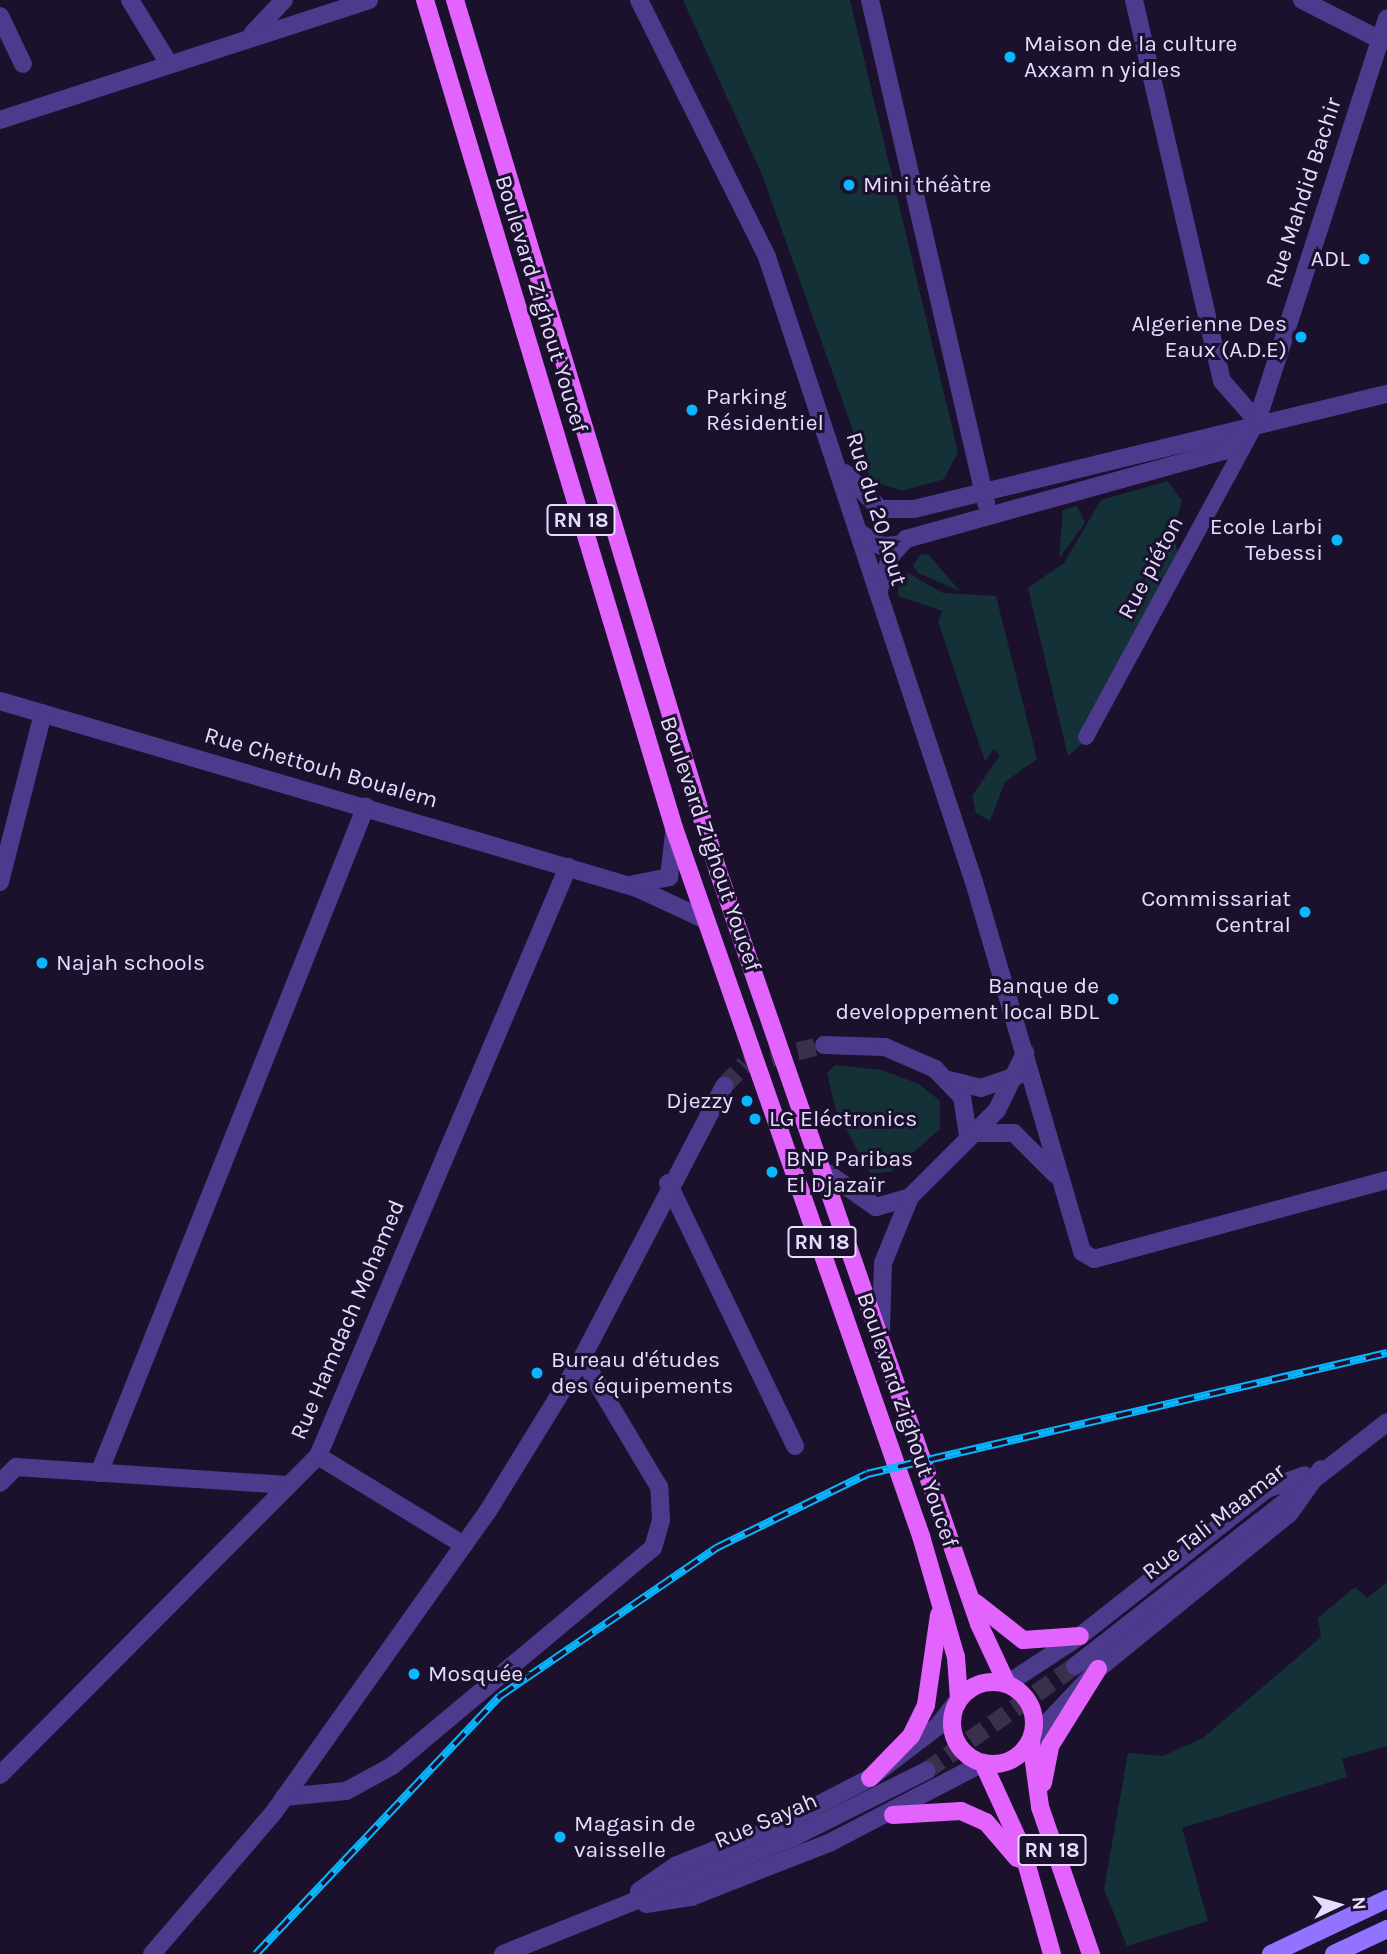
<!DOCTYPE html>
<meta charset="utf-8">
<style>
body{margin:0}
#map{position:relative;width:1387px;height:1954px;overflow:hidden;background:#1b112d;font-family:Karla,sans-serif}
div>[style]{position:absolute}
.green>*{inset:0;background:#133137}
.minor-tunnel>*{height:18px;margin-top:-9px;transform-origin:0;background:repeating-linear-gradient(90deg,#3a2f4c 0 18px,transparent 0 27px)}
.pedestrian>*{height:16px;margin:-8px;padding:0 8px;transform-origin:8px;border-radius:8px;background:#4d3a8d}
.minor>*{height:18px;margin:-9px;padding:0 9px;transform-origin:9px;border-radius:9px;background:#4d3a8d}
.secondary>*{height:18px;margin:-9px;padding:0 9px;transform-origin:9px;border-radius:9px;background:#9273ff}
.primary>*{height:18px;margin:-9px;padding:0 9px;transform-origin:9px;border-radius:9px;background:#e363ff}
.primary>.ring{margin:-9px;padding:0;box-sizing:content-box;background:none;border:18px solid #e363ff;border-radius:50%}
.rail>*{height:8px;margin-top:-4px;transform-origin:0;background:repeating-linear-gradient(90deg,#1b112d 0 16px,#08b7ff 0 32px);box-sizing:border-box;border-block:2px solid #08b7ff}
.dots>*{width:19px;height:19px;translate:-50% -50%;box-sizing:border-box;border:4px solid #1b112d;border-radius:50%}
span{translate:-50% -50%;white-space:nowrap;text-align:center;line-height:1.15;-webkit-text-stroke:6px #1b112d;paint-order:stroke}
.shield-label span{padding:2px 5px;background:#1b112d;border:2px solid;border-radius:5px;-webkit-text-stroke-width:0}
.shield-label{font-size:21px;color:#e7dcff;font-weight:700}
.poi-label{font-size:23px;color:#e7dcff}
.left{translate:0 -50%;text-align:left}
.right{translate:-100% -50%;text-align:right}
.street-label{font-size:23px;color:#e7dcff}
.north{position:absolute;left:1303px;top:1870px;width:70px;height:70px;-webkit-text-stroke:5px #1b112d;paint-order:stroke;rotate:85deg;font-size:19px;font-weight:700;line-height:28px;text-align:center;color:#e7dcff}
.north::after{content:'';display:block;margin:auto;width:24px;height:32px;background:#e7dcff;clip-path:polygon(50% 0,100% 100%,50% 72%,0 100%)}
</style>
<div id="map">
<div class="green">
<i style="clip-path:polygon(683px 0,850px 0,958px 452px,944px 479px,902px 491px,871px 481px,763px 177px)"></i>
<i style="clip-path:polygon(1168px 481px,1182px 501px,1173px 532px,1178px 554px,1078px 738px,1083px 743px,1068px 756px,1028px 588px,1064px 563px,1101px 500px)"></i>
<i style="clip-path:polygon(1077px 506px,1085px 523px,1059px 558px,1063px 510px)"></i>
<i style="clip-path:polygon(921px 554px,929px 555px,960px 591px,918px 573px,913px 565px)"></i>
<i style="clip-path:polygon(908px 573px,943px 593px,996px 596px,1037px 759px,1005px 782px,990px 821px,976px 813px,972px 796px,1000px 755px,994px 749px,985px 761px,938px 621px,943px 611px,898px 596px,899px 576px)"></i>
<i style="clip-path:polygon(835px 1065px,882px 1070px,919px 1084px,940px 1101px,940px 1129px,891px 1172px,870px 1173px,836px 1111px,827px 1073px)"></i>
<i style="clip-path:polygon(1387px 1582px,1387px 1746px,1342px 1759px,1347px 1777px,1182px 1828px,1208px 1921px,1127px 1946px,1104px 1889px,1128px 1753px,1163px 1756px,1203px 1738px,1321px 1637px,1318px 1618px,1355px 1587px,1367px 1598px)"></i>
</div>
<div class="minor-tunnel">
<i style="left:724px;top:1086px;width:30px;rotate:-46deg"></i>
<i style="left:745px;top:1064px;width:81px;rotate:-13.5deg"></i>
<i style="left:926px;top:1771px;width:182px;rotate:-35.2deg"></i>
</div>
<div class="pedestrian">
<i style="left:1086px;top:737px;width:353px;rotate:-61.5deg"></i>
</div>
<div class="minor">
<i style="left:130px;top:0;width:75px;rotate:58.6deg"></i>
<i style="left:639px;top:0;width:287px;rotate:63.5deg"></i>
<i style="left:767px;top:257px;width:658px;rotate:71.68deg"></i>
<i style="left:974px;top:882px;width:385px;rotate:73.7deg"></i>
<i style="left:1082px;top:1252px;width:14px;rotate:30deg"></i>
<i style="left:1094px;top:1259px;width:303px;rotate:-15.1deg"></i>
<i style="left:870px;top:0;width:516px;rotate:77.01deg"></i>
<i style="left:1134px;top:0;width:391px;rotate:77deg"></i>
<i style="left:1222px;top:381px;width:53px;rotate:48.8deg"></i>
<i style="left:1302px;top:0;width:86px;rotate:26.9deg"></i>
<i style="left:0;top:16px;width:53px;rotate:64.4deg"></i>
<i style="left:253px;top:33px;width:45px;rotate:-46.8deg"></i>
<i style="left:0;top:120px;width:388px;rotate:-18deg"></i>
<i style="left:845px;top:473px;width:50px;rotate:45.8deg"></i>
<i style="left:880px;top:509px;width:34px"></i>
<i style="left:914px;top:509px;width:487px;rotate:-13.7deg"></i>
<i style="left:858px;top:532px;width:27px;rotate:31deg"></i>
<i style="left:881px;top:546px;width:16px;rotate:-4deg"></i>
<i style="left:878px;top:592px;width:40px;rotate:-69.8deg"></i>
<i style="left:892px;top:554px;width:21px;rotate:-47deg"></i>
<i style="left:906px;top:539px;width:330px;rotate:-15.5deg"></i>
<i style="left:1224px;top:451px;width:45px;rotate:-42.3deg"></i>
<i style="left:1257px;top:421px;width:423px;rotate:-72.1deg"></i>
<i style="left:0;top:701px;width:664px;rotate:16.36deg"></i>
<i style="left:637px;top:888px;width:76px;rotate:24.9deg"></i>
<i style="left:0;top:882px;width:174px;rotate:-75.7deg"></i>
<i style="left:634px;top:884px;width:36px;rotate:-11deg"></i>
<i style="left:669px;top:877px;width:43px;rotate:-83.4deg"></i>
<i style="left:824px;top:1045px;width:61px;rotate:1.9deg"></i>
<i style="left:885px;top:1047px;width:55px;rotate:23.7deg"></i>
<i style="left:935px;top:1069px;width:39px;rotate:46deg"></i>
<i style="left:962px;top:1097px;width:36px;rotate:81deg"></i>
<i style="left:949px;top:1080px;width:33px;rotate:14deg"></i>
<i style="left:981px;top:1088px;width:40px;rotate:-18.9deg"></i>
<i style="left:972px;top:1133px;width:42px"></i>
<i style="left:1014px;top:1133px;width:58px;rotate:45deg"></i>
<i style="left:827px;top:1173px;width:60px;rotate:34.8deg"></i>
<i style="left:876px;top:1207px;width:35px;rotate:-16deg"></i>
<i style="left:910px;top:1197px;width:123px;rotate:-45deg"></i>
<i style="left:997px;top:1110px;width:64px;rotate:-63.8deg"></i>
<i style="left:668px;top:1183px;width:292px;rotate:64.2deg"></i>
<i style="left:881px;top:1329px;width:66px;rotate:-88.3deg"></i>
<i style="left:883px;top:1263px;width:71px;rotate:-67.8deg"></i>
<i style="left:318px;top:1456px;width:171px;rotate:31.4deg"></i>
<i style="left:99px;top:1473px;width:718px;rotate:-68.18deg"></i>
<i style="left:0;top:1483px;width:23px;rotate:-45deg"></i>
<i style="left:16px;top:1467px;width:273px;rotate:3.8deg"></i>
<i style="left:1075px;top:1666px;width:396px;rotate:-38deg"></i>
<i style="left:1007px;top:1684px;width:87px;rotate:-33.3deg"></i>
<i style="left:1080px;top:1636px;width:238px;rotate:-38.2deg"></i>
<i style="left:1267px;top:1489px;width:40px;rotate:-20.2deg"></i>
<i style="left:1031px;top:1740px;width:98px;rotate:-46.7deg"></i>
<i style="left:1098px;top:1669px;width:246px;rotate:-39.1deg"></i>
<i style="left:1289px;top:1514px;width:55px;rotate:-54.6deg"></i>
<i style="left:0;top:1775px;width:450px;rotate:-45.1deg"></i>
<i style="left:318px;top:1456px;width:640px;rotate:-67deg"></i>
<i style="left:284px;top:1797px;width:62px;rotate:-5.5deg"></i>
<i style="left:346px;top:1791px;width:52px;rotate:-28.5deg"></i>
<i style="left:392px;top:1766px;width:340px;rotate:-39.9deg"></i>
<i style="left:653px;top:1548px;width:29px;rotate:-74deg"></i>
<i style="left:661px;top:1520px;width:33px;rotate:-93deg"></i>
<i style="left:659px;top:1487px;width:150px;rotate:-120.8deg"></i>
<i style="left:639px;top:1891px;width:46px;rotate:-34.4deg"></i>
<i style="left:677px;top:1865px;width:118px;rotate:-21.8deg"></i>
<i style="left:787px;top:1821px;width:93px;rotate:-27.4deg"></i>
<i style="left:870px;top:1778px;width:84px;rotate:-37.3deg"></i>
<i style="left:937px;top:1727px;width:36px;rotate:-52deg"></i>
<i style="left:646px;top:1904px;width:46px;rotate:-8.8deg"></i>
<i style="left:691px;top:1897px;width:148px;rotate:-21.4deg"></i>
<i style="left:829px;top:1843px;width:174px;rotate:-27.5deg"></i>
<i style="left:152px;top:1954px;width:187px;rotate:-49.3deg"></i>
<i style="left:274px;top:1812px;width:369px;rotate:-54.6deg"></i>
<i style="left:488px;top:1511px;width:180px;rotate:-58.4deg"></i>
<i style="left:582px;top:1358px;width:307px;rotate:-62.4deg"></i>
<i style="left:503px;top:1954px;width:314px;rotate:-21.9deg"></i>
<i style="left:794px;top:1837px;width:148px;rotate:-26.6deg"></i>
</div>
<div class="secondary">
<i style="left:1271px;top:1954px;width:128px;rotate:-25.4deg"></i>
<i style="left:1334px;top:1954px;width:59px;rotate:-25.3deg"></i>
</div>
<div class="primary">
<i style="left:425px;top:0;width:865px;rotate:73.26deg"></i>
<i style="left:674px;top:828px;width:750px;rotate:70.77deg"></i>
<i style="left:921px;top:1536px;width:126px;rotate:73.9deg"></i>
<i style="left:956px;top:1657px;width:42px;rotate:85.9deg"></i>
<i style="left:455px;top:0;width:910px;rotate:73.2deg"></i>
<i style="left:718px;top:871px;width:797px;rotate:70.88deg"></i>
<i style="left:979px;top:1624px;width:66px;rotate:65deg"></i>
<i style="left:976px;top:1603px;width:60px;rotate:38.2deg"></i>
<i style="left:1023px;top:1640px;width:57px;rotate:-4deg"></i>
<i class="ring" style="left:952px;top:1682px;width:64px;height:64px"></i>
<i style="left:1031px;top:1740px;width:68px;rotate:82.3deg"></i>
<i style="left:1040px;top:1807px;width:156px;rotate:70.9deg"></i>
<i style="left:983px;top:1763px;width:94px;rotate:65.4deg"></i>
<i style="left:1022px;top:1848px;width:110px;rotate:74.2deg"></i>
<i style="left:870px;top:1778px;width:59px;rotate:-45.7deg"></i>
<i style="left:911px;top:1736px;width:34px;rotate:-64deg"></i>
<i style="left:926px;top:1705px;width:91px;rotate:-81.8deg"></i>
<i style="left:1043px;top:1783px;width:38px;rotate:-79deg"></i>
<i style="left:1050px;top:1746px;width:91px;rotate:-58.1deg"></i>
<i style="left:893px;top:1815px;width:68px;rotate:-3.4deg"></i>
<i style="left:961px;top:1811px;width:27px;rotate:24deg"></i>
<i style="left:986px;top:1822px;width:48px;rotate:49.3deg"></i>
</div>
<div class="rail">
<i style="left:256px;top:1954px;width:355px;rotate:-46.6deg"></i>
<i style="left:500px;top:1696px;width:262px;rotate:-34.4deg"></i>
<i style="left:716px;top:1548px;width:168px;rotate:-26.1deg"></i>
<i style="left:867px;top:1474px;width:534px;rotate:-13.1deg"></i>
</div>
<div class="dots">
<i style="left:1010px;top:57px;background:#08b7ff"></i>
<i style="left:849px;top:185px;background:#08b7ff"></i>
<i style="left:1364px;top:259px;background:#08b7ff"></i>
<i style="left:1301px;top:337px;background:#08b7ff"></i>
<i style="left:692px;top:410px;background:#08b7ff"></i>
<i style="left:1337px;top:540px;background:#08b7ff"></i>
<i style="left:1305px;top:912px;background:#08b7ff"></i>
<i style="left:42px;top:963px;background:#08b7ff"></i>
<i style="left:1113px;top:999px;background:#08b7ff"></i>
<i style="left:747px;top:1101px;background:#08b7ff"></i>
<i style="left:755px;top:1119px;background:#08b7ff"></i>
<i style="left:772px;top:1172px;background:#08b7ff"></i>
<i style="left:537px;top:1373px;background:#08b7ff"></i>
<i style="left:414px;top:1674px;background:#08b7ff"></i>
<i style="left:560px;top:1837px;background:#08b7ff"></i>
</div>
<div class="shield-label">
<span style="left:581px;top:520px">RN 18</span>
<span style="left:822px;top:1242px">RN 18</span>
<span style="left:1052px;top:1850px">RN 18</span>
</div>
<div class="poi-label">
<span class="left" style="left:1024px;top:57px">Maison de la culture<br>Axxam n yidles</span>
<span class="left" style="left:863px;top:185px">Mini théàtre</span>
<span class="right" style="left:1350px;top:259px">ADL</span>
<span class="right" style="left:1287px;top:337px">Algerienne Des<br>Eaux (A.D.E)</span>
<span class="left" style="left:706px;top:410px">Parking<br>Résidentiel</span>
<span class="right" style="left:1323px;top:540px">Ecole Larbi<br>Tebessi</span>
<span class="right" style="left:1291px;top:912px">Commissariat<br>Central</span>
<span class="left" style="left:56px;top:963px">Najah schools</span>
<span class="right" style="left:1099px;top:999px">Banque de<br>developpement local BDL</span>
<span class="right" style="left:733px;top:1101px">Djezzy</span>
<span class="left" style="left:769px;top:1119px">LG Eléctronics</span>
<span class="left" style="left:786px;top:1172px">BNP Paribas<br>El Djazaïr</span>
<span class="left" style="left:551px;top:1373px">Bureau d'études<br>des équipements</span>
<span class="left" style="left:428px;top:1674px">Mosquée</span>
<span class="left" style="left:574px;top:1837px">Magasin de<br>vaisselle</span>
</div>
<div class="street-label">
<span style="left:1304px;top:193px;rotate:-72deg">Rue Mahdid Bachir</span>
<span style="left:541px;top:304px;rotate:73deg">Boulevard Zighout Youcef</span>
<span style="left:876px;top:509px;rotate:73deg">Rue du 20 Aout</span>
<span style="left:1151px;top:568px;rotate:-62deg">Rue piéton</span>
<span style="left:321px;top:768px;rotate:16deg">Rue Chettouh Boualem</span>
<span style="left:710px;top:844px;rotate:71deg">Boulevard Zighout Youcef</span>
<span style="left:348px;top:1320px;rotate:-67deg">Rue Hamdach Mohamed</span>
<span style="left:907px;top:1420px;rotate:71deg">Boulevard Zighout Youcef</span>
<span style="left:1214px;top:1522px;rotate:-38deg">Rue Tali Maamar</span>
<span style="left:766px;top:1821px;rotate:-23deg">Rue Sayah</span>
</div>
<div class="north">N</div>
</div>
